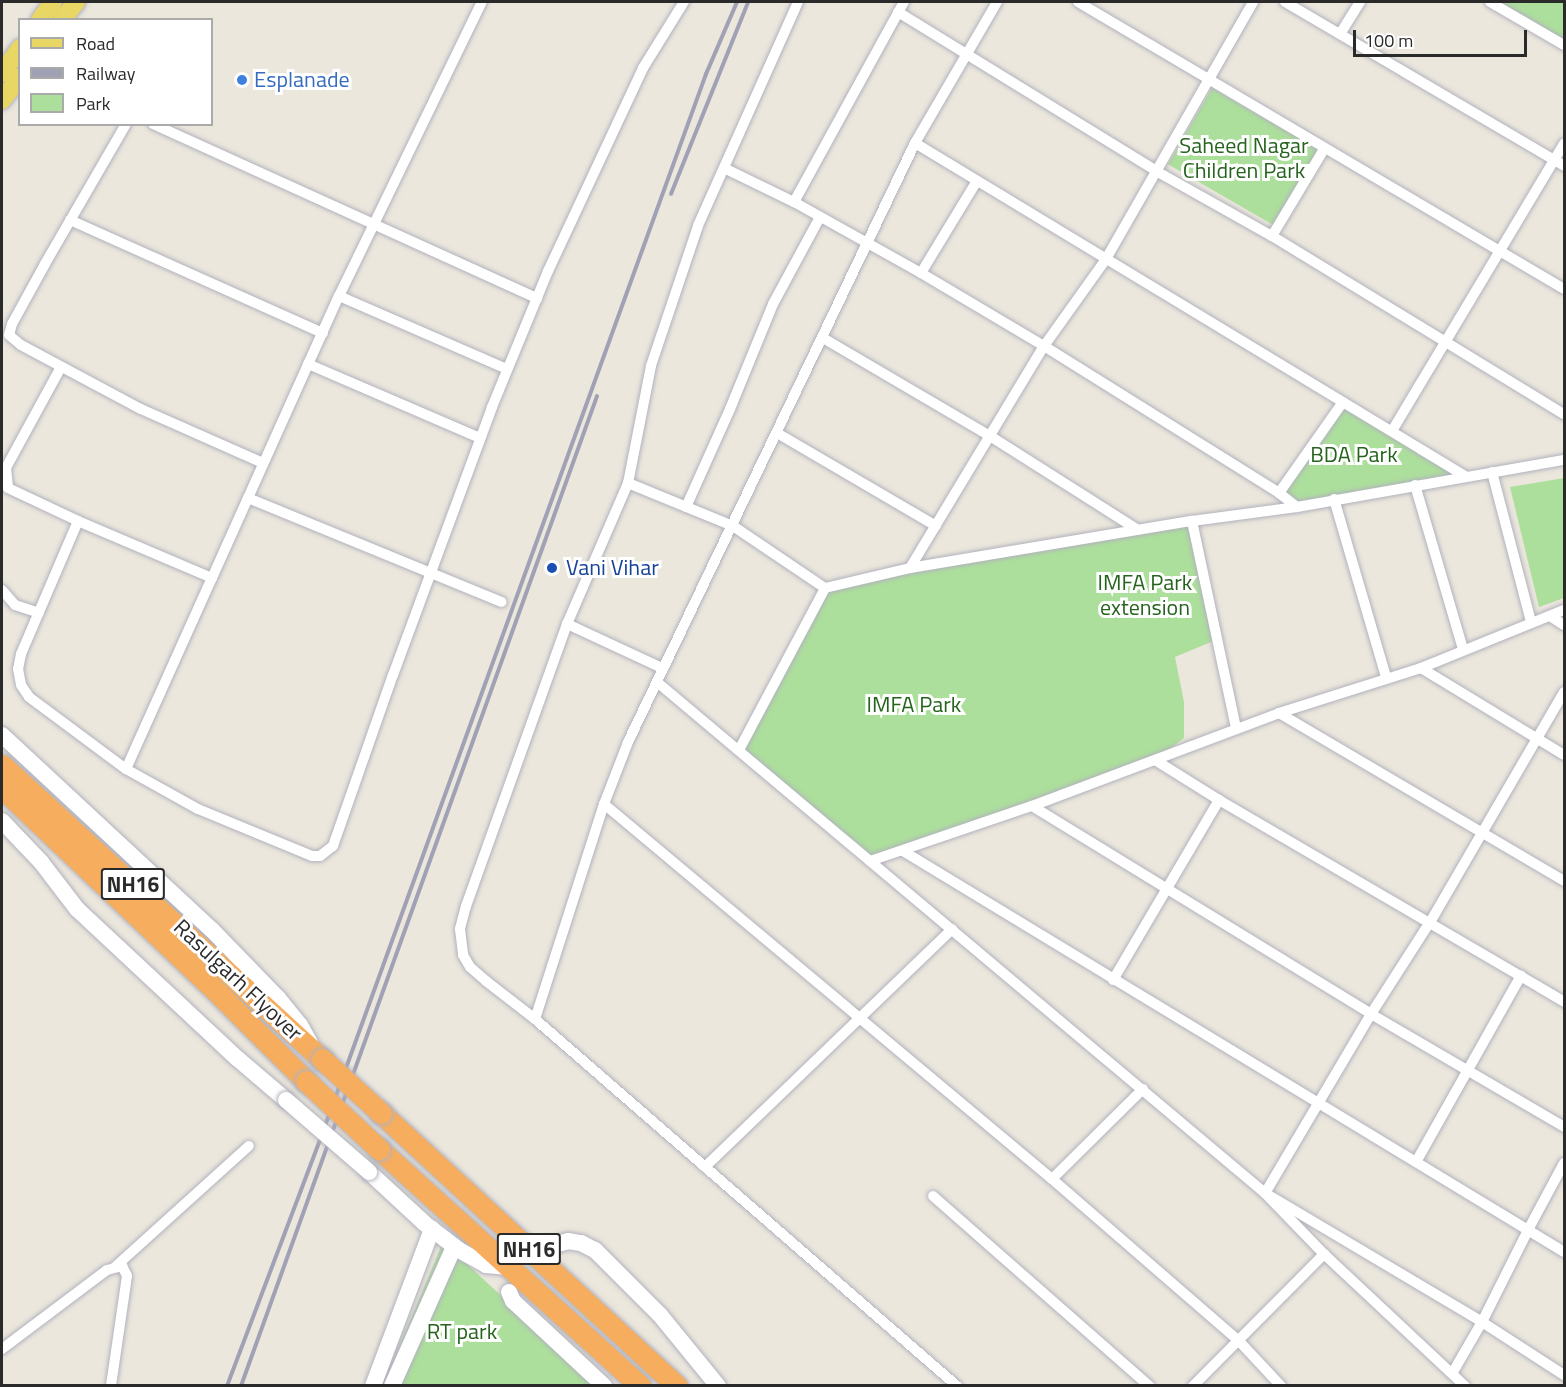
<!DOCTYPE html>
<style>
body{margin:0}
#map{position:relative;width:1566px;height:1387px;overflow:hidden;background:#ece7dd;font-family:"Titillium Web",sans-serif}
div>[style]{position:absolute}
.green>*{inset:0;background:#addf9c;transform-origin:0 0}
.roads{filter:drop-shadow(0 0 2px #b1b2bd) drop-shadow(0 0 2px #b1b2bd)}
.street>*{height:10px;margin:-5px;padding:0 5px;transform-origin:5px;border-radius:5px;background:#fff}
.secondary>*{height:16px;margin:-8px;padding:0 8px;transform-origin:8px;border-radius:8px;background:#fff}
.primary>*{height:18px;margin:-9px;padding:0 9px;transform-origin:9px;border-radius:9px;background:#e9d765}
.highway>*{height:21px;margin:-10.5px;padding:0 10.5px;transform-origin:10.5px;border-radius:10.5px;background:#f6ae5e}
.rail>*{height:4px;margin:-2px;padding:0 2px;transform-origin:2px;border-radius:2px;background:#a0a1b4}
.bridges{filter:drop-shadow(0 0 2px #b1b2bd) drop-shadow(0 0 2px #b1b2bd)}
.secondary-bridge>*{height:16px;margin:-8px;padding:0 8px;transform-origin:8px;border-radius:8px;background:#fff}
.highway-bridge>*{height:21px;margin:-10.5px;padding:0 10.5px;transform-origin:10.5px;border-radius:10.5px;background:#f6ae5e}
.dots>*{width:16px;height:16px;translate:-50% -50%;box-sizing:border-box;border:3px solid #fff;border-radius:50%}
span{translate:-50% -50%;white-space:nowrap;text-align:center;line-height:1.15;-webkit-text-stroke:6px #fff;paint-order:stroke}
.shield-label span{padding:2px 4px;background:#fff;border:2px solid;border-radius:4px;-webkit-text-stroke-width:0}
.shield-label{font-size:21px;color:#2a2a2a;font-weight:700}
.shop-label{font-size:22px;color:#366cbe}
.left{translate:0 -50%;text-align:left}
.park-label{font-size:22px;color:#26641e}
.transit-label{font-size:22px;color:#164399}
.street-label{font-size:22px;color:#2a2a2a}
.frame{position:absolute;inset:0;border:3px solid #2a2a2a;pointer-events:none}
.legend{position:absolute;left:18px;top:18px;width:195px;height:108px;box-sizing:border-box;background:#fff;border:2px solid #aaa;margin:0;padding:8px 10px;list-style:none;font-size:18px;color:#2a2a2a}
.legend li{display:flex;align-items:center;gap:12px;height:30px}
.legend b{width:30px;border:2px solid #aaa}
.scale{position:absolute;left:1353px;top:30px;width:174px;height:27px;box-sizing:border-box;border:3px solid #2a2a2a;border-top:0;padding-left:8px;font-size:18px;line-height:21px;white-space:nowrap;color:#2a2a2a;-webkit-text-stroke:4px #fff;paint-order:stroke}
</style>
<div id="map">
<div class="green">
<i style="clip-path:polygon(1490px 2px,1564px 2px,1564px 45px)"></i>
<i style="left:1212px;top:88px;width:126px;height:88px;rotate:30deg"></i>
<i style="clip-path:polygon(1343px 402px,1465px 476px,1297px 507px,1279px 493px)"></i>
<i style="clip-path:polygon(1564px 478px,1564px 598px,1539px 607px,1510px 487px)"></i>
<i style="clip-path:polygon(1192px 521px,1218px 639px,1175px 657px,1184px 702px,1184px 738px,1155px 760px,870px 861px,739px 750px,825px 588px)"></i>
<i style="clip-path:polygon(443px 1242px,598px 1385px,383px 1386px)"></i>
</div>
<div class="roads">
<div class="street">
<i style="left:798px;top:2px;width:245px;rotate:114.1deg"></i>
<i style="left:698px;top:226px;width:148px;rotate:108.6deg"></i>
<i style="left:651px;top:366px;width:119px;rotate:101.1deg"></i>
<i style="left:628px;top:483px;width:113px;rotate:22.3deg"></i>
<i style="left:733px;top:526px;width:111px;rotate:34deg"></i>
<i style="left:825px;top:588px;width:87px;rotate:-13.2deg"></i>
<i style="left:910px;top:568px;width:286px;rotate:-9.5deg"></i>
<i style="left:1192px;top:521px;width:106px;rotate:-7.6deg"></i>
<i style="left:1297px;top:507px;width:271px;rotate:-10deg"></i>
<i style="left:1078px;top:2px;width:564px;rotate:30.56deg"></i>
<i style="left:1285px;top:2px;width:324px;rotate:30.4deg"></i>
<i style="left:1490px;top:2px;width:86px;rotate:30.2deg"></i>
<i style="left:898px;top:12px;width:303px;rotate:31.6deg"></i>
<i style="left:1156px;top:171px;width:133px;rotate:29.3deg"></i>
<i style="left:1272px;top:236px;width:342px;rotate:31.4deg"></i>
<i style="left:1340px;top:34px;width:38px;rotate:-58deg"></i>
<i style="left:126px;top:124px;width:162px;rotate:120.1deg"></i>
<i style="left:45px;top:264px;width:68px;rotate:118.8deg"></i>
<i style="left:12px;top:324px;width:11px;rotate:105deg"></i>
<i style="left:9px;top:335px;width:16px;rotate:40deg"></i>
<i style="left:21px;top:345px;width:136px;rotate:28.1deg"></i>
<i style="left:141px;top:409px;width:133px;rotate:23.9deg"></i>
<i style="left:153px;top:124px;width:422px;rotate:24.4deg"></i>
<i style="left:915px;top:143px;width:643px;rotate:31.19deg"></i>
<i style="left:726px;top:169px;width:76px;rotate:25.9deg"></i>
<i style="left:794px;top:202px;width:145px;rotate:29.2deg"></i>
<i style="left:921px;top:273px;width:143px;rotate:30.7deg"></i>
<i style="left:1044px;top:346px;width:277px;rotate:32deg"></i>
<i style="left:1279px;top:493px;width:23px;rotate:38deg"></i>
<i style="left:794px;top:202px;width:228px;rotate:-61.2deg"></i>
<i style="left:70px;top:220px;width:277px;rotate:24.1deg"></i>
<i style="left:1272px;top:236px;width:101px;rotate:-59.1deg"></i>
<i style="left:921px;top:273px;width:108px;rotate:-58.7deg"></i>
<i style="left:339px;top:296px;width:183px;rotate:23.5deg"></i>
<i style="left:823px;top:338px;width:194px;rotate:30.4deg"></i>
<i style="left:990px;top:436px;width:175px;rotate:32.4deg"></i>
<i style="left:308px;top:364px;width:187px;rotate:23.3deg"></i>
<i style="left:61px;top:367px;width:115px;rotate:118.6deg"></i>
<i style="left:6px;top:468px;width:20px;rotate:84deg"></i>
<i style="left:8px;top:488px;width:77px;rotate:25.2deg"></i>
<i style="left:1392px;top:431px;width:335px;rotate:-59.1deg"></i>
<i style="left:777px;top:433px;width:184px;rotate:30.3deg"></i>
<i style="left:1492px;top:472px;width:155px;rotate:75.4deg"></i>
<i style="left:1415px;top:485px;width:171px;rotate:73.7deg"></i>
<i style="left:1279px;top:493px;width:111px;rotate:-54.9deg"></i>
<i style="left:248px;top:498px;width:274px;rotate:22.3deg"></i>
<i style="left:1334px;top:499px;width:185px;rotate:73.7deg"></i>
<i style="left:686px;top:507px;width:107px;rotate:-65.8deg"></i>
<i style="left:730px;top:409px;width:113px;rotate:-67.7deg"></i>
<i style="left:773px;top:304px;width:99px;rotate:-61.6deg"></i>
<i style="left:1192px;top:521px;width:212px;rotate:78deg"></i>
<i style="left:910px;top:568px;width:259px;rotate:-58.9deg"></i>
<i style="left:1044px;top:346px;width:107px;rotate:-54.5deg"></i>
<i style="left:1106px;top:259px;width:296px;rotate:-60.2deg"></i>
<i style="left:212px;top:578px;width:309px;rotate:-65.8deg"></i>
<i style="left:339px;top:296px;width:327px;rotate:-64.1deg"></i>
<i style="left:2px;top:590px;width:20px;rotate:49deg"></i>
<i style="left:15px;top:605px;width:25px;rotate:18deg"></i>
<i style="left:1550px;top:616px;width:17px;rotate:33deg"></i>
<i style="left:567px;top:624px;width:154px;rotate:-66.6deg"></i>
<i style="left:662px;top:668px;width:105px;rotate:-155.1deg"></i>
<i style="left:567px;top:624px;width:300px;rotate:109.7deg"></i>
<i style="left:466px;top:906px;width:24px;rotate:105deg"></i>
<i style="left:460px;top:929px;width:26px;rotate:83deg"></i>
<i style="left:463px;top:955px;width:14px;rotate:60deg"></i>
<i style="left:470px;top:967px;width:21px;rotate:41deg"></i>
<i style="left:486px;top:981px;width:62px;rotate:37.8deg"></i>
<i style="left:535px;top:1019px;width:559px;rotate:41.01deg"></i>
<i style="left:1421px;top:668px;width:167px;rotate:31.3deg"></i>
<i style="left:657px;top:682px;width:794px;rotate:40.05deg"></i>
<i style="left:1265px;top:1193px;width:85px;rotate:46deg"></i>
<i style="left:1324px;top:1254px;width:193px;rotate:43.1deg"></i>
<i style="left:1564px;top:692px;width:266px;rotate:120.2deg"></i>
<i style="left:1430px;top:922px;width:109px;rotate:122.7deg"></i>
<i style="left:1371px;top:1014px;width:208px;rotate:120.6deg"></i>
<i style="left:1265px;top:1193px;width:252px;rotate:30.7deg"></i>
<i style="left:1482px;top:1322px;width:98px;rotate:32.9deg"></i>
<i style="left:1279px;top:713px;width:331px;rotate:30.5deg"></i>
<i style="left:739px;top:750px;width:183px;rotate:-62deg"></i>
<i style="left:1155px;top:760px;width:75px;rotate:32deg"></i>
<i style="left:1219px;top:800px;width:400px;rotate:30.3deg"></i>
<i style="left:126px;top:769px;width:209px;rotate:-65.8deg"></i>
<i style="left:212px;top:578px;width:146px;rotate:-157deg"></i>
<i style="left:78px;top:521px;width:145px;rotate:113.2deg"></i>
<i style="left:21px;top:654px;width:15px;rotate:101deg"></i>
<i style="left:18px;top:669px;width:16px;rotate:79deg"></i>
<i style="left:21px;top:685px;width:14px;rotate:56deg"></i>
<i style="left:29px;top:697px;width:121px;rotate:36.6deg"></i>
<i style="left:126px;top:769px;width:82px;rotate:29.1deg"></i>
<i style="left:198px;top:809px;width:123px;rotate:22.4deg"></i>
<i style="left:312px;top:856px;width:8px"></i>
<i style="left:320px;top:856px;width:16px;rotate:-38deg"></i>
<i style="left:333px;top:846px;width:181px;rotate:-70.7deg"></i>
<i style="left:393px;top:675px;width:286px;rotate:-69.7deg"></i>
<i style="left:492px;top:407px;width:147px;rotate:-67.6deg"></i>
<i style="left:548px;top:271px;width:224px;rotate:-64.9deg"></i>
<i style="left:643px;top:68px;width:78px;rotate:-58.2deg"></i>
<i style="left:604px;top:804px;width:584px;rotate:39.93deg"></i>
<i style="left:1052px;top:1179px;width:247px;rotate:40.9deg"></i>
<i style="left:1239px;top:1341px;width:62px;rotate:47deg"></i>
<i style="left:1032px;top:806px;width:398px;rotate:31.5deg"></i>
<i style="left:1371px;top:1014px;width:224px;rotate:30.3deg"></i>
<i style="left:903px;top:851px;width:773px;rotate:31.24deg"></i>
<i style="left:870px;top:861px;width:171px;rotate:-18.8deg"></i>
<i style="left:1032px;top:806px;width:264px;rotate:-20.6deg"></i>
<i style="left:1279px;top:713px;width:149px;rotate:-17.6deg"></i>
<i style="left:1421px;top:668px;width:154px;rotate:-22.1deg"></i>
<i style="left:1113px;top:980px;width:209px;rotate:-59.5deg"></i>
<i style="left:535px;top:1019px;width:226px;rotate:-72.2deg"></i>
<i style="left:604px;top:804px;width:66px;rotate:-68.8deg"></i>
<i style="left:628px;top:742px;width:664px;rotate:-64.4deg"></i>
<i style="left:915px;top:143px;width:163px;rotate:-59.8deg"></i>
<i style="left:1416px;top:1162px;width:214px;rotate:-60.6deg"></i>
<i style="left:705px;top:1167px;width:343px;rotate:-43.9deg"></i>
<i style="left:1052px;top:1179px;width:128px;rotate:-44.7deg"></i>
<i style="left:933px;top:1196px;width:288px;rotate:41.3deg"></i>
<i style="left:116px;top:1266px;width:179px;rotate:-42.1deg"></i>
<i style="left:2px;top:1349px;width:131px;rotate:-37deg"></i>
<i style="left:107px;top:1270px;width:16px;rotate:-15deg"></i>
<i style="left:122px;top:1266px;width:11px;rotate:63deg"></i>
<i style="left:127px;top:1276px;width:111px;rotate:98.3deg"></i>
<i style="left:1453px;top:1372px;width:58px;rotate:-59.9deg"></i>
<i style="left:1482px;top:1322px;width:103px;rotate:-63.4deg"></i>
<i style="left:1528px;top:1230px;width:76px;rotate:-61.8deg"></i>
<i style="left:1193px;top:1386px;width:186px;rotate:-45.2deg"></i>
</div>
<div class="secondary">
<i style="left:2px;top:735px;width:287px;rotate:42.9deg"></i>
<i style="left:212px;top:930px;width:95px;rotate:45.9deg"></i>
<i style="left:278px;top:998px;width:35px;rotate:51deg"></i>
<i style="left:300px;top:1025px;width:21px;rotate:61deg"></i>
<i style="left:2px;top:821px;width:57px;rotate:46.4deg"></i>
<i style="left:41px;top:862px;width:59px;rotate:52.5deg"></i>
<i style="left:77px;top:909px;width:220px;rotate:43deg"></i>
<i style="left:238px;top:1059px;width:63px;rotate:40.5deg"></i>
<i style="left:369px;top:1172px;width:75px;rotate:42.8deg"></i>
<i style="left:424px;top:1223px;width:44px;rotate:37.6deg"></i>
<i style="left:459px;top:1250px;width:31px;rotate:29deg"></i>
<i style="left:486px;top:1265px;width:23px;rotate:5deg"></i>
<i style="left:551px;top:1246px;width:18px;rotate:-16deg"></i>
<i style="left:568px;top:1241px;width:13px;rotate:9deg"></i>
<i style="left:581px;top:1243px;width:16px;rotate:27deg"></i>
<i style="left:595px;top:1250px;width:92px;rotate:45deg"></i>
<i style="left:660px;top:1315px;width:92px;rotate:50.8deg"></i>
<i style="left:509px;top:1292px;width:10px;rotate:66deg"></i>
<i style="left:513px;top:1301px;width:125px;rotate:43deg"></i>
<i style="left:373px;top:1386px;width:168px;rotate:-69.4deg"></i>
<i style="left:392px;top:1386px;width:152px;rotate:-66deg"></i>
</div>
<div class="primary">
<i style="left:40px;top:20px;width:22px;rotate:-54deg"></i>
<i style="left:62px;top:20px;width:23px;rotate:-52deg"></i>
<i style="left:2px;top:73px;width:31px;rotate:-54deg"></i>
<i style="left:2px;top:100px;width:29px;rotate:-52deg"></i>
</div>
<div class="highway">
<i style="left:2px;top:765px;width:435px;rotate:42.6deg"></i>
<i style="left:2px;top:788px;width:303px;rotate:43.5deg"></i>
<i style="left:222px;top:997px;width:119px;rotate:45deg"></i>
<i style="left:381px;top:1113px;width:403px;rotate:42.7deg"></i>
<i style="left:379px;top:1149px;width:353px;rotate:42.2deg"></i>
</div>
</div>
<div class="rail">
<i style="left:671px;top:194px;width:207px;rotate:-68.1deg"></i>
<i style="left:227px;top:1386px;width:278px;rotate:-69.3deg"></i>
<i style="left:325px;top:1126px;width:1119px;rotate:-70.09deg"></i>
<i style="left:706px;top:74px;width:78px;rotate:-66.7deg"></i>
<i style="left:241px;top:1386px;width:1052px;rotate:-70.22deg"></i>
</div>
<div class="bridges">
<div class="secondary-bridge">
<i style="left:286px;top:1100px;width:110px;rotate:40.9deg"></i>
</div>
<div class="highway-bridge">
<i style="left:322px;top:1059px;width:80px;rotate:42.5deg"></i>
<i style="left:306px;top:1081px;width:100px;rotate:43deg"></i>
</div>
</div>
<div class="dots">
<i style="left:242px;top:80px;background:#3f7fe0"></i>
<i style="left:552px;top:568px;background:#1a4fb4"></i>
</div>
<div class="shield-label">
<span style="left:133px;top:884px">NH16</span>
<span style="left:529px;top:1249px">NH16</span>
</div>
<div class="shop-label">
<span class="left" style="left:254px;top:80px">Esplanade</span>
</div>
<div class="park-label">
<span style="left:1244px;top:158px">Saheed Nagar<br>Children Park</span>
<span style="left:1354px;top:455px">BDA Park</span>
<span style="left:1145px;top:595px">IMFA Park<br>extension</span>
<span style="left:914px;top:705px">IMFA Park</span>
<span style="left:462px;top:1332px">RT park</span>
</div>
<div class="transit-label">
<span class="left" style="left:566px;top:568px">Vani Vihar</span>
</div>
<div class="street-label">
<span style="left:238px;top:980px;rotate:43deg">Rasulgarh Flyover</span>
</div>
<div class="frame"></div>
<ul class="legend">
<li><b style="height:8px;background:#e9d765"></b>Road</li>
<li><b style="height:8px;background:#a0a1b4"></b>Railway</li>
<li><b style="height:16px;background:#addf9c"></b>Park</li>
</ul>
<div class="scale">100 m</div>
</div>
